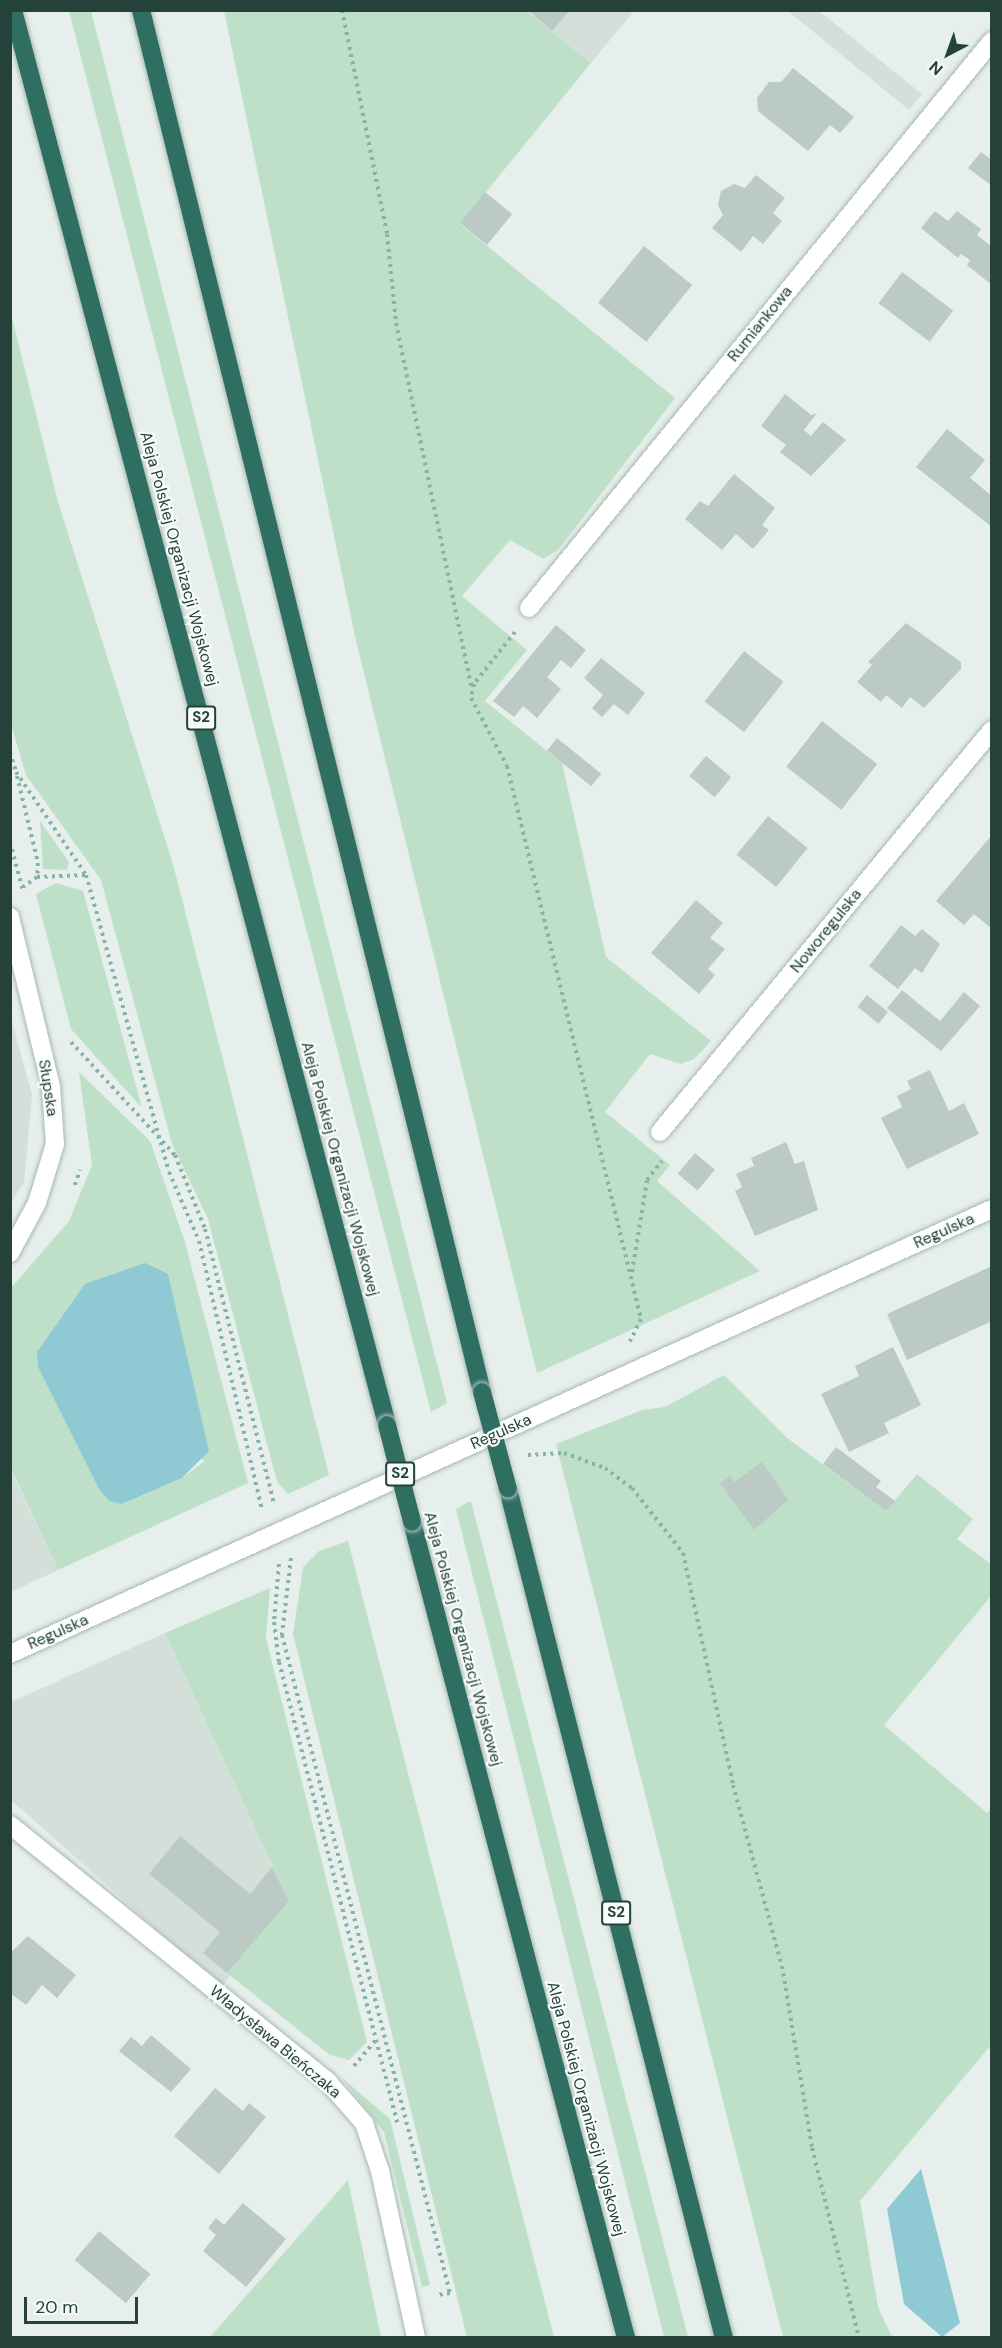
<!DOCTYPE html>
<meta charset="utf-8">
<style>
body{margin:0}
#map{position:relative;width:1002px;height:2348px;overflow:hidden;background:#e6efeb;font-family:"DM Sans",sans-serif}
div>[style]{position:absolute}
.built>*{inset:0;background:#d4dfda}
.green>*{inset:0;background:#bfe0c8}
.water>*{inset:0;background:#8ec9d4}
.building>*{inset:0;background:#bbcac4;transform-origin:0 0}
.path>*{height:4px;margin-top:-2px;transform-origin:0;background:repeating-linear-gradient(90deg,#86b3a5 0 3px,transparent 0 7.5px)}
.roads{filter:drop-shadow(0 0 2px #a8b8b2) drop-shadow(0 0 2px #a8b8b2)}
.street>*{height:18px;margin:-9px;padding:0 9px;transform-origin:9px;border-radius:9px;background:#fff}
.secondary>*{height:18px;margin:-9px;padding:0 9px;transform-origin:9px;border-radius:9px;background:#fff}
.highway>*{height:18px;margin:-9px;padding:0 9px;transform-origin:9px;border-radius:9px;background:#2f6f62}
.bridges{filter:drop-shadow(0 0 2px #c2cac8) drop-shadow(0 0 2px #c2cac8)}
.highway-bridge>*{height:18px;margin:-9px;padding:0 9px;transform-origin:9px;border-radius:9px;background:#2f6f62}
span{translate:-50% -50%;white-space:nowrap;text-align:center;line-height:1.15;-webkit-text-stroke:4.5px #f7fbf9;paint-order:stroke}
.shield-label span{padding:2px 4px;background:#f7fbf9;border:2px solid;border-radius:4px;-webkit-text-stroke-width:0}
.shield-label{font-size:15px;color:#24423a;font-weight:700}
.street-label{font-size:16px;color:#24423a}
.frame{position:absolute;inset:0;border:12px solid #24423a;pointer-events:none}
.north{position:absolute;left:918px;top:24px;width:60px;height:60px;-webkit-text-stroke:4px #f7fbf9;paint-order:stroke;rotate:221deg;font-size:16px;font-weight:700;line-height:24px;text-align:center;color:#24423a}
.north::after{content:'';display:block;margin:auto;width:21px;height:27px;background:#24423a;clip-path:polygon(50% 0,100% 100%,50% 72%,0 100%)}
.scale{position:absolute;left:24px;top:2297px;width:114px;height:27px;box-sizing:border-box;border:3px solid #24423a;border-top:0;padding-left:8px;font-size:18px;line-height:21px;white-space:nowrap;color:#24423a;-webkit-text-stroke:4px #f7fbf9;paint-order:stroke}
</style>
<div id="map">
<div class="built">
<i style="clip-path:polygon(526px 11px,634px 11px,591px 63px)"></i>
<i style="clip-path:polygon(788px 11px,819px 11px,922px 94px,909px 110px)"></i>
<i style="clip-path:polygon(10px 1014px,32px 1095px,24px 1183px,11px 1202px)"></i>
<i style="clip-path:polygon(10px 1469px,58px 1570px,11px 1592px,10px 1592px)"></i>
<i style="clip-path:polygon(165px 1633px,289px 1902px,221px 1987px,11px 1800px,11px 1702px)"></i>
</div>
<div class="green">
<i style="clip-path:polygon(69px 11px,91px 11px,447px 1403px,431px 1412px)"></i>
<i style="clip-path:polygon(224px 11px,526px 11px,591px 63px,460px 224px,675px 398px,558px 550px,544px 559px,510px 540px,462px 596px,527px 650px,485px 701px,562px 763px,606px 957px,711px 1041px,694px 1059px,681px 1064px,650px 1054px,605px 1112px,670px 1165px,657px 1181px,760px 1271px,537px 1373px,356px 641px)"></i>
<i style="clip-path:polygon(10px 310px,58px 502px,173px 864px,329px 1475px,288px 1494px,277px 1482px,208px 1219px,172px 1144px,101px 880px,26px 775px,11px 724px)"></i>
<i style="clip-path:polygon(40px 821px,69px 862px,67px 870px,43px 869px)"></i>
<i style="clip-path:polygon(56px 883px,83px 891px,142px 1108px,71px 1029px,36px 894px)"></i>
<i style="clip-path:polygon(evenodd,79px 1072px,150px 1141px,185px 1242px,248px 1483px,58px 1570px,11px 1469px,10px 1289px,69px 1221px,92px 1165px,79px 1072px,38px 1367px,205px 1461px,182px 1478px,122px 1504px,109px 1501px,38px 1367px)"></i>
<i style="clip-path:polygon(724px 1375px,787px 1438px,886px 1511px,917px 1474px,973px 1519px,957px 1539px,991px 1564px,991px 1596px,884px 1725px,987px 1813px,992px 1808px,991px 2045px,860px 2201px,878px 2307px,892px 2337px,783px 2337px,556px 1444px,642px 1410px,665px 1407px)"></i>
<i style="clip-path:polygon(471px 1501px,539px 1765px,688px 2337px,664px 2337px,456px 1509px)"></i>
<i style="clip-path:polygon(348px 1541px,554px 2337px,467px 2337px,293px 1634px,303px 1567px,319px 1551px)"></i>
<i style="clip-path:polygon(270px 1588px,266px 1638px,367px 2042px,349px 2060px,330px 2055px,227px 1973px,289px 1902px,165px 1633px)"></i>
<i style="clip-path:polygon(341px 2077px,390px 2119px,430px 2285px,422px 2287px,384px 2132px)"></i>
<i style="clip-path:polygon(348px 2180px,381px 2337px,210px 2337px)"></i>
</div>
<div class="water">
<i style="clip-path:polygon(145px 1263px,168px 1274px,209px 1451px,182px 1478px,122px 1504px,109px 1501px,99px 1489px,38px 1367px,37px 1352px,85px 1284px)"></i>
<i style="clip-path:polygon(921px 2169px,960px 2323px,942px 2337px,904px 2304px,887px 2209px)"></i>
</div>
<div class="building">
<i style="clip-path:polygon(528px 10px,570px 10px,552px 31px)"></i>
<i style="clip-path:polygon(793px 68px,854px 117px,840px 133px,830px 125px,808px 151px,758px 111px,757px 98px,769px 82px,781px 82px)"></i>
<i style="clip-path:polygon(981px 152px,992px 160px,992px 186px,968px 168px)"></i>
<i style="clip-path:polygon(756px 175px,785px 198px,773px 213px,782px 221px,763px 244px,753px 236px,741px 252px,712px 228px,723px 215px,718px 205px,721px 191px,734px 184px,745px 188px)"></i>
<i style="left:485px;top:192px;width:35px;height:40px;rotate:39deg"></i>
<i style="clip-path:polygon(935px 211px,948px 221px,957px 211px,981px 229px,977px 235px,992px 247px,992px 285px,967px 265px,970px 260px,961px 254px,958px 258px,921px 228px)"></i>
<i style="left:644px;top:246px;width:62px;height:73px;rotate:39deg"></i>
<i style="left:902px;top:272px;width:64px;height:39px;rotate:37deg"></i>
<i style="clip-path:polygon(785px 394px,811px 415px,817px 413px,804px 430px,811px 436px,823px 422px,846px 440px,811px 476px,780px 452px,786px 445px,761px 426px)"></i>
<i style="clip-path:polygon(947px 429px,985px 460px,970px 478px,992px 496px,992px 527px,916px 467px)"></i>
<i style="clip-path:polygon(734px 474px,775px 508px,762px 525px,769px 530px,753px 549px,736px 534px,722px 550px,685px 519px,700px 501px,708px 506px)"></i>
<i style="clip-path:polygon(906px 623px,961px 662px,961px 669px,924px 708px,910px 697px,902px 708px,886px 695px,881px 702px,857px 682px,872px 665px,868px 662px)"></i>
<i style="clip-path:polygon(556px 625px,586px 650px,571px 668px,561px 660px,547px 677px,561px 689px,537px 718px,523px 706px,514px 717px,493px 701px)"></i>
<i style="left:744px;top:651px;width:50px;height:64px;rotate:38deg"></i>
<i style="clip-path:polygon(601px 658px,645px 693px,628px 715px,614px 704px,602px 717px,592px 708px,603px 695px,584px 678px)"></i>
<i style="left:822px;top:721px;width:70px;height:58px;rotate:38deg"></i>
<i style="left:557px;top:738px;width:57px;height:16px;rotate:39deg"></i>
<i style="left:706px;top:756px;width:33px;height:26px;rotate:40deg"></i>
<i style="left:768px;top:816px;width:51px;height:50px;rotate:39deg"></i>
<i style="clip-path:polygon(992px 835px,992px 929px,974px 914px,964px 925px,936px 901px)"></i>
<i style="clip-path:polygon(696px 900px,723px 923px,710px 938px,725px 949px,708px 969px,715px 975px,699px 994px,651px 953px)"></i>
<i style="clip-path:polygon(901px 925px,915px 936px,922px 929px,940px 944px,922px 973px,915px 968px,898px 989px,869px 966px)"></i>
<i style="clip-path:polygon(902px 990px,940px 1021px,964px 992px,980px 1006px,941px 1051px,887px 1008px)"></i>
<i style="left:867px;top:995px;width:27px;height:15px;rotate:39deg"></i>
<i style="clip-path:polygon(930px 1070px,949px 1111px,964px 1103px,979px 1134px,907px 1169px,881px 1118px,902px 1107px,897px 1096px,911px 1089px,907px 1081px)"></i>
<i style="clip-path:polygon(786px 1142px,795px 1164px,804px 1161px,818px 1210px,755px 1236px,735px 1191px,742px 1187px,736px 1174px,754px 1166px,751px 1158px)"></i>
<i style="left:695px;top:1153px;width:26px;height:27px;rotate:40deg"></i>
<i style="clip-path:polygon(992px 1266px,992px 1321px,907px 1360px,887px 1314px)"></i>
<i style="clip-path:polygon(893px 1347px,921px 1405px,884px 1423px,889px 1433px,849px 1452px,821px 1394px,859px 1376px,855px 1366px)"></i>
<i style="clip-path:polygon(836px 1447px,881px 1481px,876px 1487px,895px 1501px,886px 1511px,823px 1464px)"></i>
<i style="clip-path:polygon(762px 1462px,788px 1500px,754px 1530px,720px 1483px,730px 1476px,734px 1482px)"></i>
<i style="clip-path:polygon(180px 1836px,250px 1894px,272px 1867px,289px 1901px,227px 1973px,203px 1953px,220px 1932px,149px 1874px)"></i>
<i style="clip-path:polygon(28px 1936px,76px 1975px,57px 1998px,42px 1985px,26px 2005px,10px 1993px,10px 1953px)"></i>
<i style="clip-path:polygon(151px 2035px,191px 2069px,171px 2092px,119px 2051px,131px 2037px,142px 2046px)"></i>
<i style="clip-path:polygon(215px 2088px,243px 2111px,249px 2103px,266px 2117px,219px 2174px,174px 2136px)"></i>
<i style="clip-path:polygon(243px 2203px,286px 2239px,246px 2287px,203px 2251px,216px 2235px,208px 2228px,216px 2218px,224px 2225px)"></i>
<i style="left:99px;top:2231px;width:67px;height:38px;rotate:40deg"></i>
</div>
<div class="path">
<i style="left:342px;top:10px;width:228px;rotate:78.6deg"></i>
<i style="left:387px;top:234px;width:89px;rotate:84.2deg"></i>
<i style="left:396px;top:323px;width:374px;rotate:78.3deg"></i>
<i style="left:515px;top:632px;width:66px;rotate:128.3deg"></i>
<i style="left:474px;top:684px;width:14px;rotate:102deg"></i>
<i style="left:471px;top:698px;width:77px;rotate:62.1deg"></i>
<i style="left:507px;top:766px;width:569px;rotate:76.38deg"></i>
<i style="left:641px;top:1319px;width:25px;rotate:116deg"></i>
<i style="left:10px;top:752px;width:21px;rotate:73deg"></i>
<i style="left:16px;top:772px;width:125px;rotate:55.8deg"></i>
<i style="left:86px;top:875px;width:308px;rotate:74.4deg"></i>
<i style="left:169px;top:1172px;width:75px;rotate:66.5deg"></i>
<i style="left:199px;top:1241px;width:275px;rotate:76.8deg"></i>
<i style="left:17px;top:776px;width:89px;rotate:76.4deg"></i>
<i style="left:38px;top:863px;width:14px;rotate:94deg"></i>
<i style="left:37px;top:877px;width:17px;rotate:144deg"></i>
<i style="left:10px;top:842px;width:51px;rotate:75.1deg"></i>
<i style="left:37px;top:877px;width:49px;rotate:-2.3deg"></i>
<i style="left:71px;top:1042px;width:154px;rotate:47.4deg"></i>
<i style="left:175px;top:1155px;width:80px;rotate:67.9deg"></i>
<i style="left:205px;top:1229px;width:284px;rotate:75.9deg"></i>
<i style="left:75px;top:1185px;width:16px;rotate:-72deg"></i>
<i style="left:632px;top:1272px;width:93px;rotate:-80.7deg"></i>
<i style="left:647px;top:1180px;width:24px;rotate:-52deg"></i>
<i style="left:528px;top:1455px;width:36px;rotate:-3deg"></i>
<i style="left:564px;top:1453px;width:44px;rotate:20.1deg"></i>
<i style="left:605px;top:1468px;width:34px;rotate:37deg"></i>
<i style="left:632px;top:1488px;width:83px;rotate:51.9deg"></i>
<i style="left:683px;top:1553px;width:237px;rotate:77.8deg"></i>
<i style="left:733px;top:1785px;width:188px;rotate:74.9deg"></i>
<i style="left:782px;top:1966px;width:184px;rotate:80.6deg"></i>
<i style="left:812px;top:2148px;width:196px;rotate:76.1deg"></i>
<i style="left:291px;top:1558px;width:78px;rotate:96.7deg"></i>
<i style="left:282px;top:1635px;width:679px;rotate:75.68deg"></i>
<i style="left:450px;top:2293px;width:13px;rotate:171deg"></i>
<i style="left:279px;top:1564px;width:58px;rotate:94.9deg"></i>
<i style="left:274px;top:1622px;width:40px;rotate:82.9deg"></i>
<i style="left:279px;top:1662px;width:476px;rotate:75.6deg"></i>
<i style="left:354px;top:2066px;width:35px;rotate:-50deg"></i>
</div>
<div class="roads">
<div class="street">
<i style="left:529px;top:608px;width:732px;rotate:-50.77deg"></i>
<i style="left:10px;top:917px;width:175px;rotate:76.4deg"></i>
<i style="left:51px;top:1087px;width:57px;rotate:86deg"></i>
<i style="left:55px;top:1144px;width:62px;rotate:107deg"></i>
<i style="left:37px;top:1203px;width:57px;rotate:118.4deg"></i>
<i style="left:660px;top:1132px;width:521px;rotate:-50.45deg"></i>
<i style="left:10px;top:1825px;width:409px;rotate:38.9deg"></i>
<i style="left:328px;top:2082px;width:55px;rotate:48.7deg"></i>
<i style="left:364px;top:2123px;width:51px;rotate:71.6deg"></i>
<i style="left:380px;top:2171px;width:171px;rotate:77.8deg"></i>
</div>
<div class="secondary">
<i style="left:10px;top:1654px;width:1078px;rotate:-24.38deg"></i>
</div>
<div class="highway">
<i style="left:13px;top:10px;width:1464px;rotate:75.19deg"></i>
<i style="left:141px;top:10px;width:1423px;rotate:76.14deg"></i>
<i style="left:508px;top:1489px;width:876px;rotate:75.73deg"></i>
<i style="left:412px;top:1522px;width:844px;rotate:75.3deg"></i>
</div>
</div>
<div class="bridges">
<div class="highway-bridge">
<i style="left:482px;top:1392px;width:100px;rotate:75deg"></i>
<i style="left:387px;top:1425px;width:100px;rotate:75.5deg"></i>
</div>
</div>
<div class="shield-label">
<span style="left:201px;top:718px">S2</span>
<span style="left:400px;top:1474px">S2</span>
<span style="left:616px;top:1913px">S2</span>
</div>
<div class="street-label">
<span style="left:760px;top:324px;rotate:-51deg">Rumiankowa</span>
<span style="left:179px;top:559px;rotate:75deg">Aleja Polskiej Organizacji Wojskowej</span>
<span style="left:826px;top:931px;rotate:-51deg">Noworegulska</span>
<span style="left:48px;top:1088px;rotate:81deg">Słupska</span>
<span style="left:340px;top:1169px;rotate:75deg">Aleja Polskiej Organizacji Wojskowej</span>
<span style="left:944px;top:1231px;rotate:-24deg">Regulska</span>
<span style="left:501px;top:1432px;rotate:-24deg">Regulska</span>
<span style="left:58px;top:1632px;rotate:-24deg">Regulska</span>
<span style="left:463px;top:1639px;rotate:75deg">Aleja Polskiej Organizacji Wojskowej</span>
<span style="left:275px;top:2042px;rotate:40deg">Władysława Bieńczaka</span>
<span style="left:586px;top:2109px;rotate:75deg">Aleja Polskiej Organizacji Wojskowej</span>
</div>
<div class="frame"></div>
<div class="north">N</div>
<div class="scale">20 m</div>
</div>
